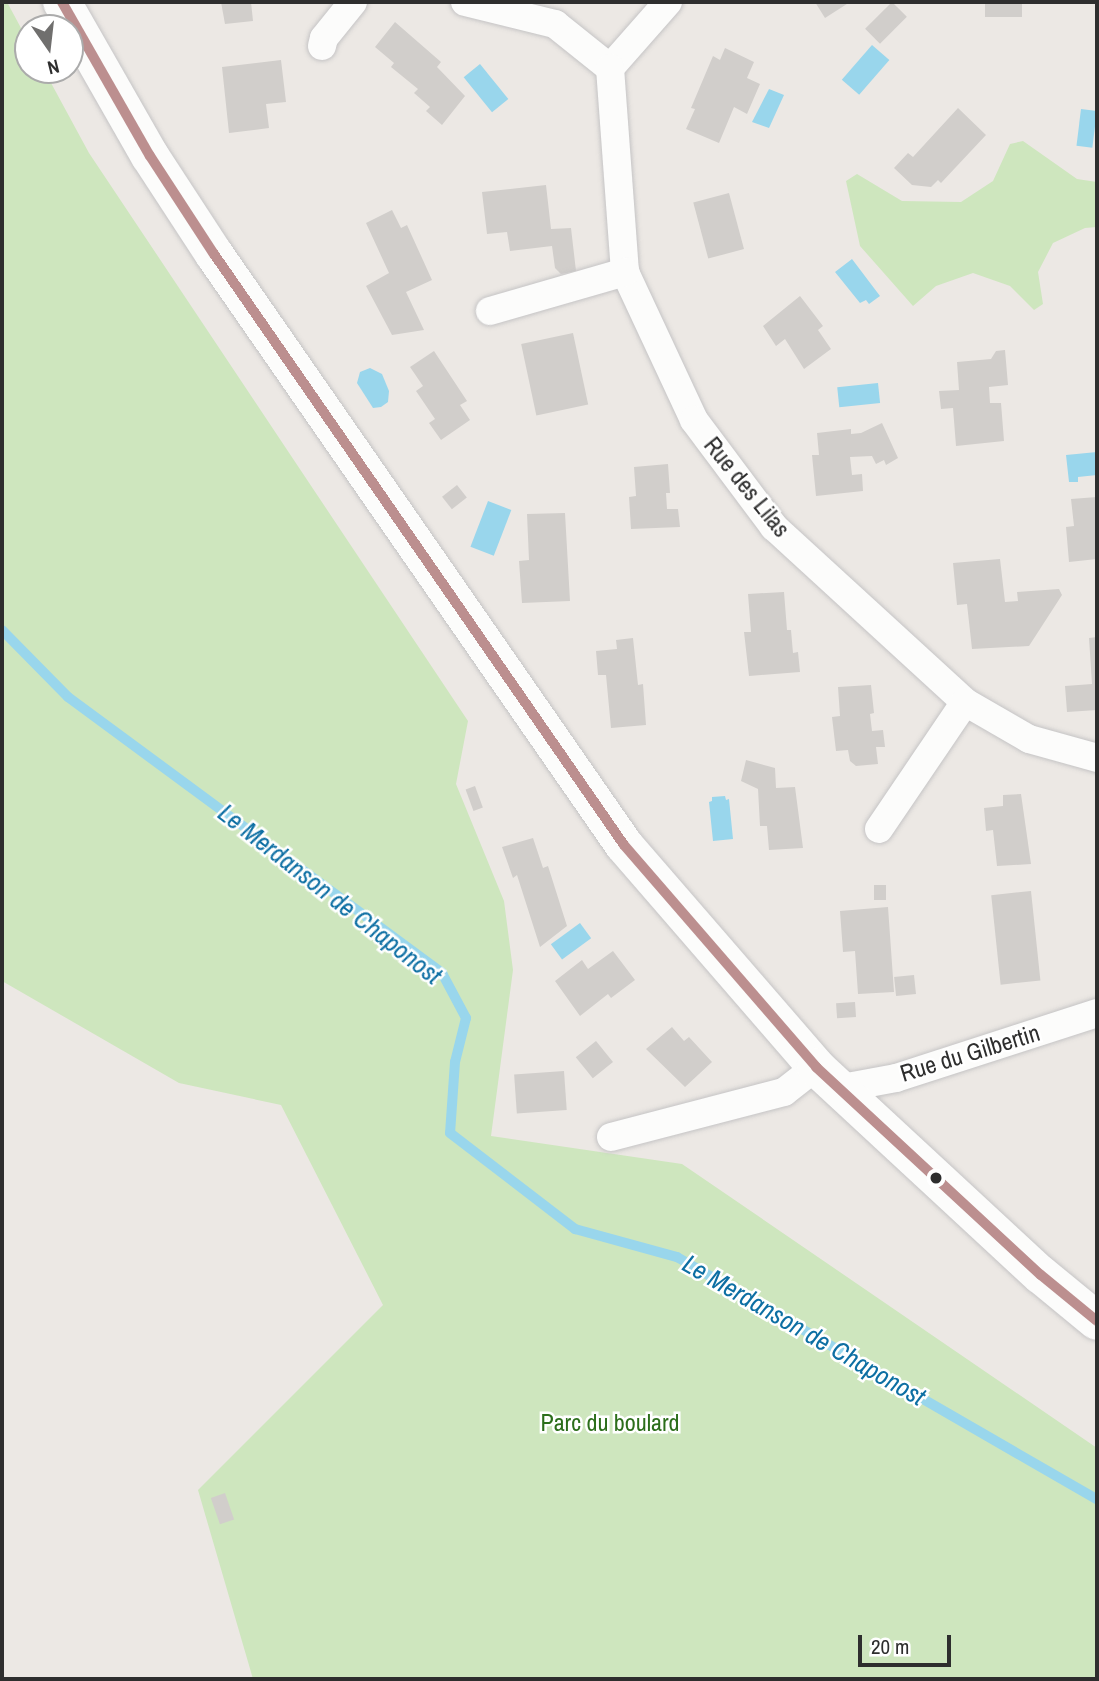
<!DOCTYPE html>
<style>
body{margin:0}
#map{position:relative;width:1099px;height:1681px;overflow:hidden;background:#ece8e4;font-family:"Archivo Narrow",sans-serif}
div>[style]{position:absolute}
.green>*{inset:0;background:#cee6be}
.water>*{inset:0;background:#99d6ec;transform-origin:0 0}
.stream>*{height:10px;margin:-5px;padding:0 5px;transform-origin:5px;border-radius:5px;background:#99d6ec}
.building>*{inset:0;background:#d1cecb;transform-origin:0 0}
.roads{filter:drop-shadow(0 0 2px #c5c4c5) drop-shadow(0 0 2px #c5c4c5)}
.street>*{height:28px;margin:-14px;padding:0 14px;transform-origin:14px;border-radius:14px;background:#fcfcfb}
.secondary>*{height:38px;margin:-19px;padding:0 19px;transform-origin:19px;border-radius:19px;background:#fcfcfb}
.bus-1>*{height:10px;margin:-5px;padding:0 5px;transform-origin:5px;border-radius:5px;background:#bc8f8f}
.dots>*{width:19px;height:19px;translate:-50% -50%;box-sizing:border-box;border:4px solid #fff;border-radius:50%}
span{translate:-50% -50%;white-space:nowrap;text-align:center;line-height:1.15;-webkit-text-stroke:5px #fff;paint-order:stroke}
.street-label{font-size:24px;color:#2e2e2e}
.park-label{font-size:24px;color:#2c6e1b}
.water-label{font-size:26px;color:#0d6fa3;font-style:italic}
.frame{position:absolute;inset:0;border:4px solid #2e2e2e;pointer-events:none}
.north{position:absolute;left:14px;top:14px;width:70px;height:70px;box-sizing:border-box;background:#fff;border:2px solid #ababab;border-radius:50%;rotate:166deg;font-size:19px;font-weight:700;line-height:28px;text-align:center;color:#2e2e2e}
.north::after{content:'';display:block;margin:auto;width:24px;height:32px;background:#706f6e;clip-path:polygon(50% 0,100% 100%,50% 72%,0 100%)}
.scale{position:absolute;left:858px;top:1635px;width:93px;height:32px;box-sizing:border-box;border:4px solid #2e2e2e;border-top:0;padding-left:9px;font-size:21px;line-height:24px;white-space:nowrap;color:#2e2e2e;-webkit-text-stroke:5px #fff;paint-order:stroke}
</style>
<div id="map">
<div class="green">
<i style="clip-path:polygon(2px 2px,7px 2px,28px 41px,28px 70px,44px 70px,89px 153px,468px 721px,456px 784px,504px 901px,513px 970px,491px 1136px,682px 1164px,1097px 1448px,1097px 1679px,253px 1679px,198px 1490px,383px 1305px,281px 1105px,179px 1083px,2px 981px)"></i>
<i style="clip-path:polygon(1023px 141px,1077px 179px,1097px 182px,1097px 227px,1085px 228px,1053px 243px,1038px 272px,1043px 304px,1034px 310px,1010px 286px,973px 273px,936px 286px,913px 306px,860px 246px,846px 181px,857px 174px,902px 201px,961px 202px,993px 181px,1010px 144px)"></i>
</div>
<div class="water">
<i style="left:872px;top:45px;width:23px;height:46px;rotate:41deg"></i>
<i style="left:480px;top:64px;width:45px;height:21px;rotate:51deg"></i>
<i style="clip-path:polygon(769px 89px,784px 95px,769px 128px,752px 122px)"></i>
<i style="left:1081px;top:109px;width:16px;height:37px;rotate:7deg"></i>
<i style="clip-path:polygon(852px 259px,880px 296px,869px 304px,866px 300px,860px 303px,835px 272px)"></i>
<i style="clip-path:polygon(370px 368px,382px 374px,389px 391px,388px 402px,381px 407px,373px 408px,357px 383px,360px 372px)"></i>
<i style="left:878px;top:383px;width:20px;height:41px;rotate:84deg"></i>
<i style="clip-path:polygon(1097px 452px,1097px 475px,1078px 477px,1078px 482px,1069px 482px,1066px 455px)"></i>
<i style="left:488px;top:501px;width:25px;height:49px;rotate:21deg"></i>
<i style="clip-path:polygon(725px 796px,726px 800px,729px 799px,733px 839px,713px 841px,709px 802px,712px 801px,712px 797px)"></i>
<i style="left:580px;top:923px;width:19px;height:36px;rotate:54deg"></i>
</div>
<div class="stream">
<i style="left:2px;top:630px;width:94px;rotate:45.4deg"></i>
<i style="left:68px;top:697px;width:465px;rotate:36.4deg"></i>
<i style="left:442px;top:973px;width:51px;rotate:61.9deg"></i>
<i style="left:466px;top:1018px;width:45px;rotate:104deg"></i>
<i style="left:455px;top:1062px;width:71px;rotate:94deg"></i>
<i style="left:450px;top:1133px;width:158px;rotate:37.5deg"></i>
<i style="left:575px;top:1229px;width:106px;rotate:15.4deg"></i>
<i style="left:677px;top:1257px;width:485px;rotate:30deg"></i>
</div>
<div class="building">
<i style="clip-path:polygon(221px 2px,251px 2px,253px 21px,225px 24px)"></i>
<i style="clip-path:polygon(815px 2px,850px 2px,825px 18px)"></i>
<i style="left:892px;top:2px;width:21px;height:38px;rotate:45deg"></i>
<i style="left:985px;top:2px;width:37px;height:15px"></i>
<i style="clip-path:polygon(395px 22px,441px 62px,437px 67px,465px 96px,442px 125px,426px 111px,430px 107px,414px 93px,418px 89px,391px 67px,394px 63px,375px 47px)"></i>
<i style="clip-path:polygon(725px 48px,754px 62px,747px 78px,760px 84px,747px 114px,734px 107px,719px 143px,686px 129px,695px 109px,691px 108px,713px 56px,720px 60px)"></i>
<i style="clip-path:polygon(281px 60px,286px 102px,266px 104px,269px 128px,229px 133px,222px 67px)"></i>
<i style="clip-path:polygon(958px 108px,986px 135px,941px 183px,938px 180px,931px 187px,912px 185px,894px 168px,908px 153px,913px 157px)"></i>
<i style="clip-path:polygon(546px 185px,551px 229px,571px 228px,576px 271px,561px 274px,555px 268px,552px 246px,510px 251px,507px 232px,487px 234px,482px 192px)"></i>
<i style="left:729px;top:193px;width:58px;height:37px;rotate:75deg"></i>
<i style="clip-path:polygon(392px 210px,401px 228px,407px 225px,432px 280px,406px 292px,424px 330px,392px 335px,366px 286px,389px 273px,366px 223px)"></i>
<i style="clip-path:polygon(800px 296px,823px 326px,818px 330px,831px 349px,804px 369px,785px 339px,776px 346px,763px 326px)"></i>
<i style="left:573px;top:333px;width:73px;height:53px;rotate:78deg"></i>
<i style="clip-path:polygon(1005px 350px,1008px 385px,989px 387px,990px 403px,1001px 403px,1004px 441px,956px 446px,953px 408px,941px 409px,939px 391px,959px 390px,957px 362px,991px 359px,996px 351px)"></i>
<i style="clip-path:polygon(434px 351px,467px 401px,460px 405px,470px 420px,441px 440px,429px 423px,435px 419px,416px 391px,423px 386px,410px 367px)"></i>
<i style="clip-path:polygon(882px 423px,898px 458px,886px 465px,884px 460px,876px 464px,872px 456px,850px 457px,852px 475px,862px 474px,863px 491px,816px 496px,812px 455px,819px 455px,817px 433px,851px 429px,851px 434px,861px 433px)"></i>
<i style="clip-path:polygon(668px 464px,670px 493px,666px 493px,667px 509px,678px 509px,680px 527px,631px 529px,629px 497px,636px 496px,634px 467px)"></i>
<i style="left:457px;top:485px;width:16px;height:19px;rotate:52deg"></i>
<i style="clip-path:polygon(1097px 497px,1097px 559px,1069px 562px,1066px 527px,1074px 526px,1071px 499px)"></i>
<i style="clip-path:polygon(565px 513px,570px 601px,522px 603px,519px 561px,529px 560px,527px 514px)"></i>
<i style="clip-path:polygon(1000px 559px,1005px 602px,1018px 601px,1017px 592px,1059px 589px,1062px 595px,1029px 646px,972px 649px,967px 604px,957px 605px,953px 563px)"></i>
<i style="clip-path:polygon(784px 592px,787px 630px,791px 630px,793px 653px,798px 652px,800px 672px,749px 676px,744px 632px,751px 632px,748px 594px)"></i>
<i style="clip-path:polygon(1097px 637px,1097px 710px,1067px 712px,1065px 686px,1092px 684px,1089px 638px)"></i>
<i style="clip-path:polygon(633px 638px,638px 685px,643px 684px,646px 725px,611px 728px,606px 675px,598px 675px,596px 651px,617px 649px,616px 640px)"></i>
<i style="clip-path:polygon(871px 685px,874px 713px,870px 714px,872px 731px,883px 730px,885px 747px,876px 747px,878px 764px,856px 766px,850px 761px,848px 750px,836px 751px,832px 717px,840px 716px,838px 687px)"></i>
<i style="clip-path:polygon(746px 760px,775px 768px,776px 788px,795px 787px,803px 848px,769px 850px,767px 826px,760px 826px,758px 789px,741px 781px)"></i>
<i style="left:475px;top:786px;width:23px;height:10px;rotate:70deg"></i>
<i style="clip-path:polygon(1021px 794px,1031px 864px,997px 866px,993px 830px,986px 831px,984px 808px,1003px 806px,1003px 795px)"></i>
<i style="clip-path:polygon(533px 838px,543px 868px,548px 866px,567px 926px,540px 947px,517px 875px,513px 878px,502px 847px)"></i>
<i style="left:874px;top:885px;width:12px;height:15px"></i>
<i style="left:1031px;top:891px;width:90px;height:40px;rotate:84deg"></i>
<i style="clip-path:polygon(888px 907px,894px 992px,858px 994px,855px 951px,843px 952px,840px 911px)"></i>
<i style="clip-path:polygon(613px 951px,635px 980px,611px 998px,608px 994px,580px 1016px,555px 981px,582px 960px,588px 969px)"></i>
<i style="left:914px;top:975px;width:19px;height:20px;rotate:84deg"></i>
<i style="left:855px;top:1002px;width:15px;height:19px;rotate:86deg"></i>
<i style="clip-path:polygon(672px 1027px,684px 1041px,689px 1037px,712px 1062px,685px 1087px,646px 1049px)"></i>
<i style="left:596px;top:1041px;width:27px;height:26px;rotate:51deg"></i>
<i style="left:564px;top:1071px;width:39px;height:50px;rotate:86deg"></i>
<i style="left:225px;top:1493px;width:28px;height:15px;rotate:71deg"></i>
</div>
<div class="roads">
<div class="street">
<i style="left:465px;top:2px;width:93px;rotate:13.7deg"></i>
<i style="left:555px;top:24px;width:70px;rotate:38.7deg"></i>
<i style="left:668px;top:2px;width:88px;rotate:131.3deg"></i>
<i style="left:610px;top:68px;width:205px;rotate:85.8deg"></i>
<i style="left:625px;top:272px;width:163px;rotate:65deg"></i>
<i style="left:694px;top:420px;width:134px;rotate:53.2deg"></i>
<i style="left:774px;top:527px;width:259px;rotate:42.5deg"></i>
<i style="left:965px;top:702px;width:74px;rotate:30deg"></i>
<i style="left:1029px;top:739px;width:71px;rotate:15.6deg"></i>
<i style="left:322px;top:46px;width:8px;rotate:-76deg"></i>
<i style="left:324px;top:38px;width:46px;rotate:-51.1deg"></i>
<i style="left:490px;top:311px;width:141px;rotate:-16.1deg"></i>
<i style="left:879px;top:829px;width:153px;rotate:-55.9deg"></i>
<i style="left:842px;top:1088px;width:55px;rotate:-10.5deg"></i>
<i style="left:896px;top:1078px;width:211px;rotate:-17.9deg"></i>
<i style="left:611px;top:1137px;width:179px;rotate:-14.6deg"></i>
<i style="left:784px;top:1092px;width:41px;rotate:-38deg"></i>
</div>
<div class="secondary">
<i style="left:62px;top:2px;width:177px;rotate:60.3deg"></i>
<i style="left:150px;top:156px;width:117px;rotate:56.9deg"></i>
<i style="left:214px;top:254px;width:719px;rotate:55.25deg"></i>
<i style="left:624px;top:845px;width:294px;rotate:49.1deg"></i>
<i style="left:816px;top:1067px;width:306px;rotate:42.8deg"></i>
<i style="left:1041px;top:1275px;width:72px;rotate:39.4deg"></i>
</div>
</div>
<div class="bus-1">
<i style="left:62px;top:2px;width:177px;rotate:60.3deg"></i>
<i style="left:150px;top:156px;width:117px;rotate:56.9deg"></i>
<i style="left:214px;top:254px;width:719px;rotate:55.25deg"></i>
<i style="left:624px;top:845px;width:294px;rotate:49.1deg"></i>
<i style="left:816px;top:1067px;width:306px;rotate:42.8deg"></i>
<i style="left:1041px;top:1275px;width:72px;rotate:39.4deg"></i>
</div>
<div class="dots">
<i style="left:936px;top:1178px;background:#2e2e2e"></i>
</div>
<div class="street-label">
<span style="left:747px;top:487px;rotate:51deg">Rue des Lilas</span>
<span style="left:970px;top:1053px;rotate:-17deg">Rue du Gilbertin</span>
</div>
<div class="park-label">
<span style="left:610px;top:1423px">Parc du boulard</span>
</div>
<div class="water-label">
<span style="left:330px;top:894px;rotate:38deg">Le Merdanson de Chaponost</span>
<span style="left:804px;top:1330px;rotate:30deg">Le Merdanson de Chaponost</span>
</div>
<div class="frame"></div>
<div class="north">N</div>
<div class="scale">20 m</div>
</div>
